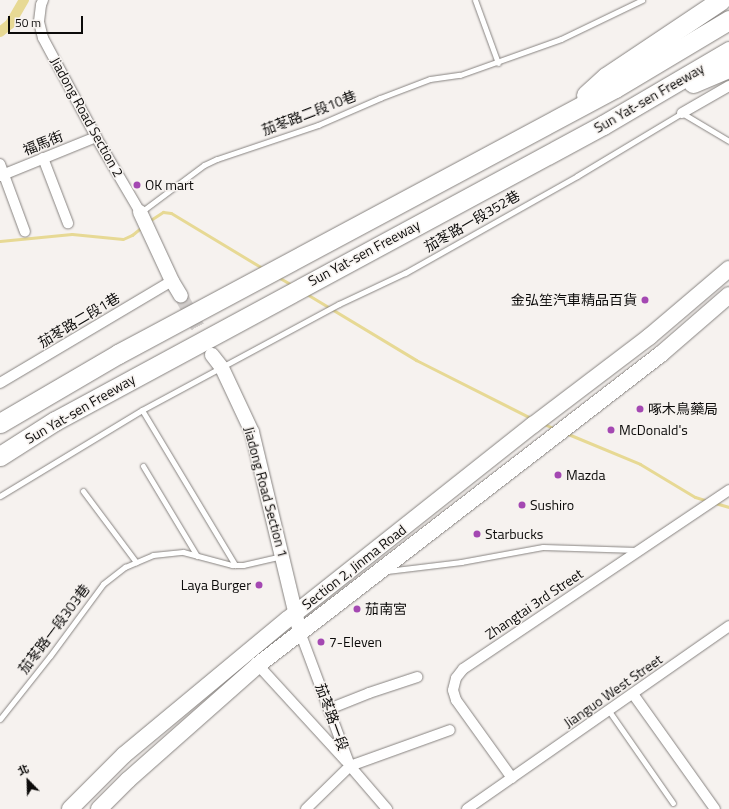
<!DOCTYPE html>
<meta charset="utf-8">
<style>
body{margin:0}
#map{position:relative;width:729px;height:809px;overflow:hidden;background:#f6f2ef;font-family:"Titillium Web","Noto Sans TC",sans-serif}
div>[style]{position:absolute}
.stream>*{height:3px;margin:-1.5px;padding:0 1.5px;transform-origin:1.5px;border-radius:1.5px;background:#e7d994}
.canal>*{height:10px;margin:-5px;padding:0 5px;transform-origin:5px;border-radius:5px;background:#e7d994}
.secondary-tunnel>*{height:14px;margin-top:-7px;transform-origin:0;background:repeating-linear-gradient(90deg,#d3cfcd 0 14px,transparent 0 21px)}
.roads{filter:drop-shadow(0 0 1px #878380) drop-shadow(0 0 1px #878380)}
.lane>*{height:5px;margin:-2.5px;padding:0 2.5px;transform-origin:2.5px;border-radius:2.5px;background:#fff}
.street>*{height:10px;margin:-5px;padding:0 5px;transform-origin:5px;border-radius:5px;background:#fff}
.secondary>*{height:14px;margin:-7px;padding:0 7px;transform-origin:7px;border-radius:7px;background:#fff}
.primary>*{height:16px;margin:-8px;padding:0 8px;transform-origin:8px;border-radius:8px;background:#fff}
.highway>*{height:19px;margin:-9.5px;padding:0 9.5px;transform-origin:9.5px;border-radius:9.5px;background:#fff}
.dots>*{width:11px;height:11px;translate:-50% -50%;box-sizing:border-box;border:2px solid #f6f2ef;border-radius:50%}
span{translate:-50% -50%;white-space:nowrap;text-align:center;line-height:1.15;-webkit-text-stroke:3px #f6f2ef;paint-order:stroke}
.street-label{font-size:14px;color:#0c0b0a}
.poi-label{font-size:14px;color:#0c0b0a}
.left{translate:0 -50%;text-align:left}
.right{translate:-100% -50%;text-align:right}
.north{position:absolute;left:8px;top:761px;width:40px;height:40px;-webkit-text-stroke:3px #f6f2ef;paint-order:stroke;rotate:337deg;font-size:11px;font-weight:700;line-height:16px;text-align:center;color:#0c0b0a}
.north::after{content:'';display:block;margin:auto;width:14px;height:18px;background:#0c0b0a;clip-path:polygon(50% 0,100% 100%,50% 72%,0 100%)}
.scale{position:absolute;left:8px;top:16px;width:75px;height:18px;box-sizing:border-box;border:2px solid #0c0b0a;border-top:0;padding-left:5px;font-size:12px;line-height:14px;white-space:nowrap;color:#0c0b0a;-webkit-text-stroke:3px #f6f2ef;paint-order:stroke}
</style>
<div id="map">
<div class="stream">
<i style="left:149px;top:221px;width:17px;rotate:-33deg"></i>
<i style="left:163px;top:212px;width:8px;rotate:7deg"></i>
<i style="left:171px;top:213px;width:109px;rotate:31.1deg"></i>
<i style="left:0;top:241px;width:72px;rotate:-5.6deg"></i>
<i style="left:72px;top:234px;width:51px;rotate:5.6deg"></i>
<i style="left:123px;top:239px;width:10px;rotate:-24deg"></i>
<i style="left:132px;top:235px;width:14px;rotate:-39deg"></i>
<i style="left:278px;top:277px;width:16px;rotate:30deg"></i>
<i style="left:305px;top:293px;width:130px;rotate:31.1deg"></i>
<i style="left:416px;top:360px;width:131px;rotate:26.8deg"></i>
<i style="left:544px;top:424px;width:12px;rotate:24deg"></i>
<i style="left:568px;top:434px;width:78px;rotate:22.6deg"></i>
<i style="left:640px;top:464px;width:64px;rotate:31deg"></i>
<i style="left:695px;top:497px;width:14px;rotate:17deg"></i>
<i style="left:715px;top:503px;width:15px;rotate:16deg"></i>
</div>
<div class="canal">
<i style="left:0;top:32px;width:13px;rotate:-39deg"></i>
<i style="left:10px;top:24px;width:28px;rotate:-60deg"></i>
</div>
<div class="secondary-tunnel">
<i style="left:181px;top:296px;width:59px;rotate:61.7deg"></i>
</div>
<div class="roads">
<div class="lane">
<i style="left:475px;top:0;width:67px;rotate:69.9deg"></i>
<i style="left:141px;top:212px;width:79px;rotate:-36.7deg"></i>
<i style="left:204px;top:165px;width:14px;rotate:-25deg"></i>
<i style="left:217px;top:159px;width:107px;rotate:-18.6deg"></i>
<i style="left:318px;top:125px;width:68px;rotate:-23.5deg"></i>
<i style="left:380px;top:98px;width:53px;rotate:-20.8deg"></i>
<i style="left:430px;top:79px;width:30px;rotate:-8deg"></i>
<i style="left:460px;top:75px;width:107px;rotate:-19.6deg"></i>
<i style="left:561px;top:39px;width:90px;rotate:-25.7deg"></i>
<i style="left:142px;top:410px;width:181px;rotate:59deg"></i>
<i style="left:143px;top:466px;width:105px;rotate:59deg"></i>
<i style="left:83px;top:491px;width:89px;rotate:53.3deg"></i>
<i style="left:0;top:496px;width:166px;rotate:-31.2deg"></i>
<i style="left:142px;top:410px;width:224px;rotate:-28.3deg"></i>
<i style="left:339px;top:304px;width:73px;rotate:-25.2deg"></i>
<i style="left:405px;top:273px;width:197px;rotate:-29.4deg"></i>
<i style="left:577px;top:176px;width:122px;rotate:-31deg"></i>
<i style="left:682px;top:113px;width:55px;rotate:30.8deg"></i>
<i style="left:387px;top:571px;width:75px;rotate:-6.9deg"></i>
<i style="left:461px;top:562px;width:83px;rotate:-10.4deg"></i>
<i style="left:543px;top:547px;width:94px;rotate:1.8deg"></i>
<i style="left:609px;top:711px;width:112px;rotate:55.2deg"></i>
<i style="left:0;top:719px;width:80px;rotate:-51.6deg"></i>
<i style="left:50px;top:656px;width:89px;rotate:-53.6deg"></i>
<i style="left:103px;top:584px;width:28px;rotate:-38deg"></i>
<i style="left:125px;top:567px;width:30px;rotate:-23deg"></i>
<i style="left:153px;top:555px;width:30px;rotate:-6deg"></i>
<i style="left:183px;top:552px;width:51px;rotate:14.9deg"></i>
<i style="left:232px;top:565px;width:11px"></i>
<i style="left:243px;top:565px;width:39px;rotate:-13deg"></i>
</div>
<div class="street">
<i style="left:43px;top:0;width:5px;rotate:112deg"></i>
<i style="left:41px;top:5px;width:17px;rotate:97deg"></i>
<i style="left:39px;top:22px;width:16px;rotate:76deg"></i>
<i style="left:43px;top:38px;width:112px;rotate:61.8deg"></i>
<i style="left:96px;top:137px;width:87px;rotate:59.6deg"></i>
<i style="left:682px;top:113px;width:54px;rotate:-29.9deg"></i>
<i style="left:43px;top:158px;width:70px;rotate:69deg"></i>
<i style="left:0;top:164px;width:72px;rotate:69.8deg"></i>
<i style="left:0;top:176px;width:104px;rotate:-22.1deg"></i>
<i style="left:0;top:383px;width:200px;rotate:-30.7deg"></i>
<i style="left:300px;top:632px;width:143px;rotate:69.5deg"></i>
<i style="left:350px;top:766px;width:57px;rotate:49.3deg"></i>
<i style="left:258px;top:665px;width:130px;rotate:47.5deg"></i>
<i style="left:633px;top:694px;width:141px;rotate:54.5deg"></i>
<i style="left:329px;top:709px;width:43px;rotate:-21.8deg"></i>
<i style="left:369px;top:693px;width:51px;rotate:-18.4deg"></i>
<i style="left:512px;top:778px;width:96px;rotate:-125.7deg"></i>
<i style="left:456px;top:700px;width:10px;rotate:-107deg"></i>
<i style="left:453px;top:690px;width:12px;rotate:-76deg"></i>
<i style="left:456px;top:678px;width:11px;rotate:-52deg"></i>
<i style="left:463px;top:669px;width:321px;rotate:-33.9deg"></i>
<i style="left:306px;top:809px;width:62px;rotate:-44.3deg"></i>
<i style="left:350px;top:766px;width:106px;rotate:-19.8deg"></i>
<i style="left:467px;top:809px;width:320px;rotate:-34.9deg"></i>
</div>
<div class="secondary">
<i style="left:140px;top:212px;width:76px;rotate:65.1deg"></i>
<i style="left:172px;top:281px;width:17px;rotate:59deg"></i>
<i style="left:212px;top:355px;width:16px;rotate:52deg"></i>
<i style="left:222px;top:368px;width:71px;rotate:64.9deg"></i>
<i style="left:252px;top:432px;width:206px;rotate:76.5deg"></i>
</div>
<div class="primary">
<i style="left:70px;top:809px;width:76px;rotate:-45deg"></i>
<i style="left:124px;top:755px;width:213px;rotate:-39.7deg"></i>
<i style="left:288px;top:619px;width:313px;rotate:-38.4deg"></i>
<i style="left:533px;top:425px;width:146px;rotate:-37.2deg"></i>
<i style="left:649px;top:337px;width:105px;rotate:-40.4deg"></i>
<i style="left:99px;top:809px;width:41px;rotate:-45deg"></i>
<i style="left:128px;top:780px;width:174px;rotate:-41.5deg"></i>
<i style="left:258px;top:665px;width:509px;rotate:-37.66deg"></i>
<i style="left:661px;top:354px;width:90px;rotate:-40.9deg"></i>
</div>
<div class="highway">
<i style="left:693px;top:83px;width:39px;rotate:-23deg"></i>
<i style="left:586px;top:95px;width:27px;rotate:-42deg"></i>
<i style="left:606px;top:77px;width:138px;rotate:-33.8deg"></i>
<i style="left:0;top:423px;width:137px;rotate:-30.3deg"></i>
<i style="left:118px;top:354px;width:564px;rotate:-28.16deg"></i>
<i style="left:615px;top:88px;width:133px;rotate:-30.8deg"></i>
<i style="left:0;top:456px;width:65px;rotate:-32.5deg"></i>
<i style="left:55px;top:421px;width:623px;rotate:-28.38deg"></i>
<i style="left:603px;top:125px;width:146px;rotate:-30.4deg"></i>
</div>
</div>
<div class="dots">
<i style="left:137px;top:185px;background:#a448b2"></i>
<i style="left:645px;top:300px;background:#a448b2"></i>
<i style="left:640px;top:409px;background:#a448b2"></i>
<i style="left:611px;top:430px;background:#a448b2"></i>
<i style="left:558px;top:475px;background:#a448b2"></i>
<i style="left:522px;top:505px;background:#a448b2"></i>
<i style="left:477px;top:534px;background:#a448b2"></i>
<i style="left:259px;top:585px;background:#a448b2"></i>
<i style="left:357px;top:609px;background:#a448b2"></i>
<i style="left:321px;top:642px;background:#a448b2"></i>
</div>
<div class="street-label">
<span style="left:649px;top:98px;rotate:-30deg">Sun Yat-sen Freeway</span>
<span style="left:309px;top:113px;rotate:-21deg">茄苳路二段10巷</span>
<span style="left:87px;top:117px;rotate:61deg">Jiadong Road Section 2</span>
<span style="left:43px;top:143px;rotate:-22deg">福馬街</span>
<span style="left:472px;top:221px;rotate:-30deg">茄苳路一段352巷</span>
<span style="left:364px;top:253px;rotate:-28deg">Sun Yat-sen Freeway</span>
<span style="left:79px;top:320px;rotate:-31deg">茄苳路二段1巷</span>
<span style="left:80px;top:409px;rotate:-30deg">Sun Yat-sen Freeway</span>
<span style="left:266px;top:492px;rotate:75deg">Jiadong Road Section 1</span>
<span style="left:354px;top:567px;rotate:-38deg">Section 2, Jinma Road</span>
<span style="left:534px;top:604px;rotate:-34deg">Zhangtai 3rd Street</span>
<span style="left:54px;top:629px;rotate:-53deg">茄苳路一段303巷</span>
<span style="left:613px;top:691px;rotate:-35deg">Jianguo West Street</span>
<span style="left:332px;top:717px;rotate:70deg">茄苳路一段</span>
</div>
<div class="poi-label">
<span class="left" style="left:145px;top:185px">OK mart</span>
<span class="right" style="left:637px;top:300px">金弘笙汽車精品百貨</span>
<span class="left" style="left:648px;top:409px">啄木鳥藥局</span>
<span class="left" style="left:619px;top:430px">McDonald's</span>
<span class="left" style="left:566px;top:475px">Mazda</span>
<span class="left" style="left:530px;top:505px">Sushiro</span>
<span class="left" style="left:485px;top:534px">Starbucks</span>
<span class="right" style="left:251px;top:585px">Laya Burger</span>
<span class="left" style="left:365px;top:609px">茄南宮</span>
<span class="left" style="left:329px;top:642px">7-Eleven</span>
</div>
<div class="north">北</div>
<div class="scale">50 m</div>
</div>
